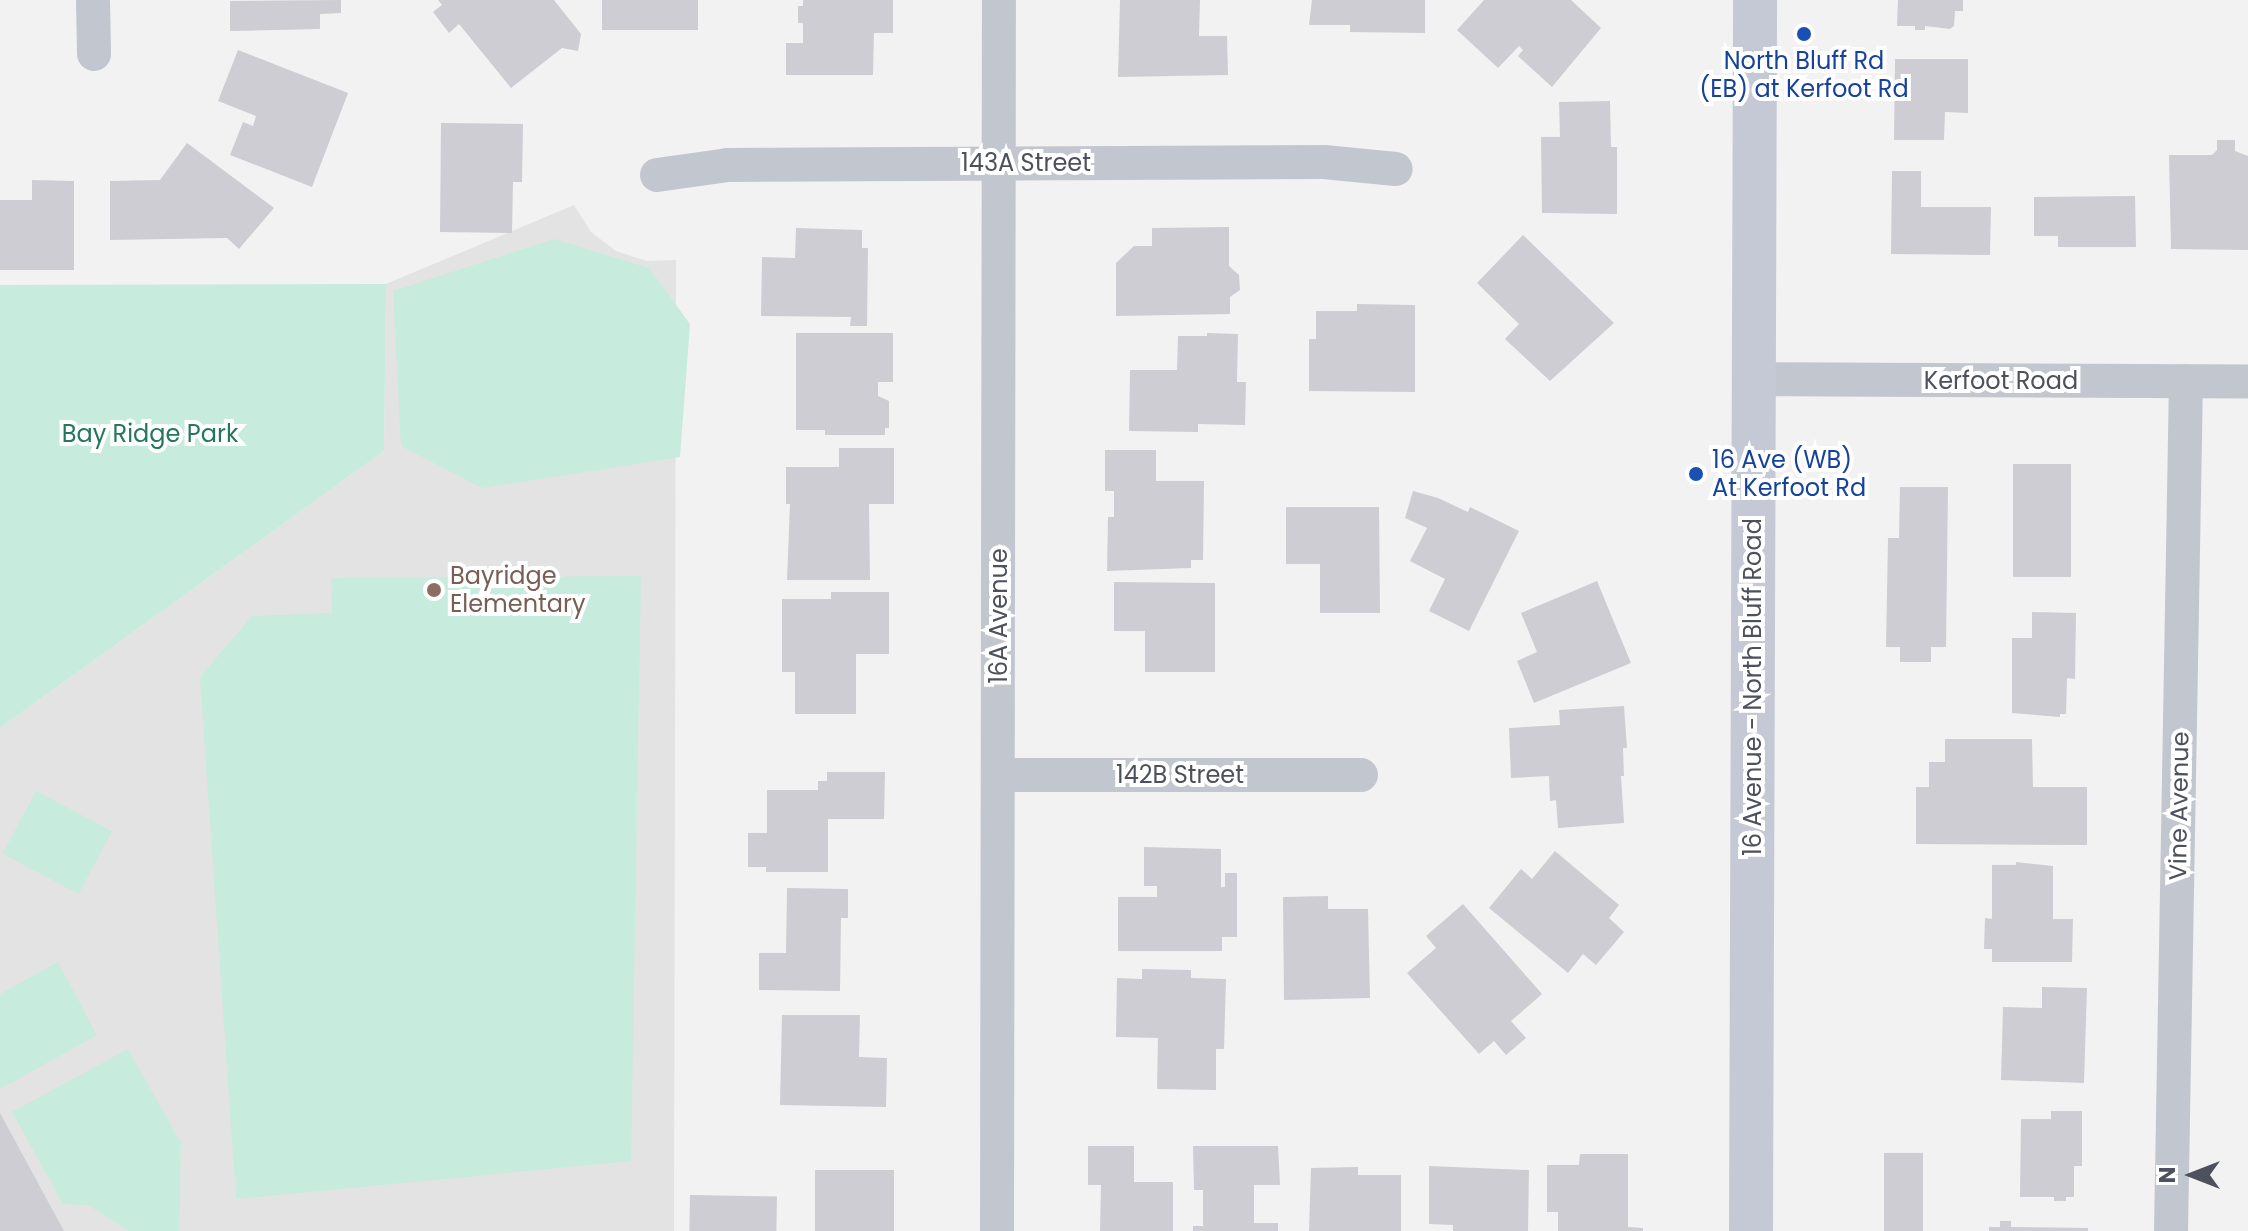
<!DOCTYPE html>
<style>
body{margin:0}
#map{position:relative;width:2248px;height:1231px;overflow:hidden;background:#f3f2f2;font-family:Poppins,sans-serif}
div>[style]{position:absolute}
.education>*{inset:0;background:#e4e3e3}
.green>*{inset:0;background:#c7ebdc;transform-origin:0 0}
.building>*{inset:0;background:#cdcdd3;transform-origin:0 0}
.street>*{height:34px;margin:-17px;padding:0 17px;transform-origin:17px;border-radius:17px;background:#c2c6ce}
.secondary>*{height:44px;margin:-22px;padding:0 22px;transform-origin:22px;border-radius:22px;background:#c5c9d5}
.dots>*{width:22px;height:22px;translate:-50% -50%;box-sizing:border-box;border:4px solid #fff;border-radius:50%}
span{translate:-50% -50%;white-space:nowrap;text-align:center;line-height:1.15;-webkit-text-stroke:8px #fff;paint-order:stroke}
.transit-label{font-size:24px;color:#164399}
.left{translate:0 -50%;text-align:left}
.street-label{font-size:24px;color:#4c515d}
.park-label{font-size:24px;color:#24765e}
.education-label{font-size:24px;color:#785e54}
.north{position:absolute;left:2152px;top:1135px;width:80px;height:80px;-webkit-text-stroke:6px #fff;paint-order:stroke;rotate:270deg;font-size:22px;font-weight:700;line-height:32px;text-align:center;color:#4c515d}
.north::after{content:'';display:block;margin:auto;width:28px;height:36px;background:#4c515d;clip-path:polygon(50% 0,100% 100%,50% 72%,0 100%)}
</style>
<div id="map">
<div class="education">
<i style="clip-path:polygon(574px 205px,591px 232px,616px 251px,647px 261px,676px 260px,674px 1231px,0 1231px,0 728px,384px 451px,386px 284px)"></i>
</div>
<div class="green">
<i style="clip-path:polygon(554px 239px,649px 268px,690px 324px,680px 457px,482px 488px,401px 446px,393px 291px)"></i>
<i style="clip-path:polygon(386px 284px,384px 451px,0 728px,0 285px)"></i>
<i style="clip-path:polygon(641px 576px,631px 1161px,236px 1199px,200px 677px,252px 616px,332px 613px,331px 578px)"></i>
<i style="left:36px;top:791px;width:86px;height:71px;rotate:28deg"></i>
<i style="clip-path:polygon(58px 962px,97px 1035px,0 1089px,0 994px)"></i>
<i style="clip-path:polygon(128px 1049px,181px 1143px,179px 1231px,130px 1231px,88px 1205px,63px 1204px,12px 1112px)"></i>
</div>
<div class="building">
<i style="clip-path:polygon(341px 0,341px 13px,320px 14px,320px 29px,230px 31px,230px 1px)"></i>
<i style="clip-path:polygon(438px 0,554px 0,581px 34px,578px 51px,562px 48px,511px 88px,459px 24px,449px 33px,433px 12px,442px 5px)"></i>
<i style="left:602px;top:0;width:96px;height:30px"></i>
<i style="clip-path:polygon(803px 0,893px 0,893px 33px,874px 33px,873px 75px,786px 75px,786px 43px,803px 43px,803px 23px,798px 23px,798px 6px,803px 6px)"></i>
<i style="clip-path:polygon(1120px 0,1200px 0,1199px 36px,1227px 36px,1228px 75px,1118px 77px)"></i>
<i style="clip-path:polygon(1312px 0,1425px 0,1425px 33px,1350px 32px,1350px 25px,1309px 25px)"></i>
<i style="clip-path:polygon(1484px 0,1571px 0,1601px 28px,1552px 87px,1518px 56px,1523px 50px,1519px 46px,1498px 68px,1457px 30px)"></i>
<i style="clip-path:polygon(1898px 0,1963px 0,1963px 11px,1955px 11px,1954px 26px,1950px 29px,1925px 26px,1925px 30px,1915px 30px,1915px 26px,1897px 26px)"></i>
<i style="clip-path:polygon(238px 50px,348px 93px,312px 187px,230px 155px,243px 122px,253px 126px,256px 116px,218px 101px)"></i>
<i style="clip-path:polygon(1895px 59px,1968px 59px,1968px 113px,1945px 112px,1944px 140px,1894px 140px)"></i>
<i style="clip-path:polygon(1610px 101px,1611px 147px,1617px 147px,1617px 214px,1542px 213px,1541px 137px,1560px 137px,1559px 102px)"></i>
<i style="clip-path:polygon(441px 123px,523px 124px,522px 182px,513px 182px,512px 233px,440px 232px)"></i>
<i style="clip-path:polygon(2217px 140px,2235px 140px,2235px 151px,2248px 156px,2248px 250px,2171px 249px,2169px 155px,2212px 155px,2217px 150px)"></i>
<i style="clip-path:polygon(187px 143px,274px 208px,239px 249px,227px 238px,110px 240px,110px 181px,160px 180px)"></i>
<i style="clip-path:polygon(1892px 171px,1921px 171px,1921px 207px,1991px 207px,1990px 255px,1891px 254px)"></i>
<i style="clip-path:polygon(32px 180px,74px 181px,74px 270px,0 270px,0 200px,32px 200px)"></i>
<i style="clip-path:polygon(2135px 196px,2136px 247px,2058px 247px,2058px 236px,2034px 236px,2034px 197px)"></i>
<i style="clip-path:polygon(1229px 227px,1229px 266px,1239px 275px,1240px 290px,1230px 297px,1230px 314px,1116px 316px,1116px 263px,1134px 246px,1152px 246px,1152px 228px)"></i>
<i style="clip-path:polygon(796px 228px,862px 230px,862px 248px,868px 248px,867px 326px,850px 326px,851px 317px,761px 316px,762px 257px,795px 258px)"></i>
<i style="clip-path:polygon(1523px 235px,1614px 323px,1550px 381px,1505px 339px,1519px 324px,1477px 283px)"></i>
<i style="clip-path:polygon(1357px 304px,1415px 305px,1415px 392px,1309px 391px,1309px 339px,1316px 339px,1316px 311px,1357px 311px)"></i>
<i style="clip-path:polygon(796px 333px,893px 333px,893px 382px,878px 382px,878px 396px,889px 401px,889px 428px,885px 428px,885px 435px,825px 435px,825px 430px,796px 430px)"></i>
<i style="clip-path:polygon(1207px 333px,1238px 334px,1237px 382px,1246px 382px,1245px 425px,1198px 424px,1198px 432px,1129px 431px,1130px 370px,1177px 370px,1178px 336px,1207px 336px)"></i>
<i style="clip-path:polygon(839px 448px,894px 448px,894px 504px,869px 504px,870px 580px,787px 580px,790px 504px,786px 504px,786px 467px,839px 467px)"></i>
<i style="clip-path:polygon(1105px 450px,1156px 450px,1156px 481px,1204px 481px,1203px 560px,1191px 560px,1191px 568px,1107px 571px,1108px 517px,1114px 517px,1114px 491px,1105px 491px)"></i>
<i style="left:2013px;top:464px;width:58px;height:113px"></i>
<i style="clip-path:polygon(1900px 487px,1948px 487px,1946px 647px,1931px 647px,1931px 662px,1900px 662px,1900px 647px,1886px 647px,1888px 538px,1899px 538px)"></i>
<i style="clip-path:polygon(1413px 491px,1438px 498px,1468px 512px,1470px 507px,1519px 531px,1469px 631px,1429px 611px,1445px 579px,1410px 561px,1427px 528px,1405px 518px)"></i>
<i style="clip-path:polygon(1286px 507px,1379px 507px,1380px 613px,1320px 613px,1320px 564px,1286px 564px)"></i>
<i style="clip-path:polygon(1597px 581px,1631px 663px,1534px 703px,1517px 661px,1537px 652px,1521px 613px)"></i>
<i style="clip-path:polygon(1114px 582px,1215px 583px,1215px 672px,1145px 672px,1145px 631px,1114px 631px)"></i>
<i style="clip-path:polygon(831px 592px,889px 592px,889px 654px,856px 654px,856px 714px,795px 714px,795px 672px,782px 672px,782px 599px,831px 599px)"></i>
<i style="clip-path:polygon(2032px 612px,2076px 613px,2075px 679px,2067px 678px,2066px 714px,2060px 714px,2060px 717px,2012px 713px,2012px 638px,2032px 638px)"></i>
<i style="clip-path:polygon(1624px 706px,1627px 748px,1623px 748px,1624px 776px,1621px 776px,1624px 823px,1558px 828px,1556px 800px,1550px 801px,1549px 776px,1511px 778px,1509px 728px,1560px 725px,1559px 710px)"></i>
<i style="clip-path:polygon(1945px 739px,2032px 739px,2033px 787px,2087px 787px,2087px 845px,1916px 844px,1916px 787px,1929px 787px,1929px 762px,1945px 762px)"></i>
<i style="clip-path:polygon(827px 772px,885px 772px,884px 819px,828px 819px,828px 872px,766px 872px,766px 867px,748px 867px,748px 833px,767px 833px,767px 790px,818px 790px,818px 781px,827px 781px)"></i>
<i style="clip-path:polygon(1144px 847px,1221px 849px,1221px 887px,1225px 887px,1225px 873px,1237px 873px,1237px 937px,1222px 937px,1222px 951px,1118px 951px,1118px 897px,1157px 897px,1157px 886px,1144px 886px)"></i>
<i style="clip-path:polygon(1555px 851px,1619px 905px,1609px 918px,1624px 932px,1596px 965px,1583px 954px,1568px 973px,1489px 908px,1521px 869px,1532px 879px)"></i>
<i style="clip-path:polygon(2016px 862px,2053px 866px,2053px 919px,2073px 919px,2072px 962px,1992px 962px,1992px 949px,1984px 949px,1985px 918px,1992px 919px,1992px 865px,2016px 865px)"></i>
<i style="clip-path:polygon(787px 888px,848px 889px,848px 918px,841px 918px,840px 991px,759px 990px,759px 953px,786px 953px)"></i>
<i style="clip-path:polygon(1328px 896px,1328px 909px,1368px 909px,1370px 998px,1284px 1000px,1283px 897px)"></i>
<i style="clip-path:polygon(1463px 904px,1542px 994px,1511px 1021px,1526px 1038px,1506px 1055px,1494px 1041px,1479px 1054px,1407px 973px,1436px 948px,1426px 936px)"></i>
<i style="clip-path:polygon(1142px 969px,1191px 970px,1191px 978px,1226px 979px,1224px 1049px,1216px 1049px,1216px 1090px,1157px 1089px,1158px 1038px,1116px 1037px,1117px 978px,1142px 979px)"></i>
<i style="clip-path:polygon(2042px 987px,2087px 988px,2084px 1083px,2001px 1080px,2003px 1007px,2042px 1008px)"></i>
<i style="clip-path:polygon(782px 1015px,860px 1015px,859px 1057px,887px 1058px,886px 1107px,780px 1105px)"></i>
<i style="clip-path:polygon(2051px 1111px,2082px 1111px,2082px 1166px,2074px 1166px,2074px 1197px,2066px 1197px,2066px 1201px,2054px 1201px,2054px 1197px,2020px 1197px,2021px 1119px,2051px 1119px)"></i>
<i style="clip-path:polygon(0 1113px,64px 1231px,0 1231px)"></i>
<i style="clip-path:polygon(1088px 1146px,1134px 1146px,1134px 1182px,1173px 1182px,1173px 1231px,1100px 1231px,1101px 1185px,1088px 1185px)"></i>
<i style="clip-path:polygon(1193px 1146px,1278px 1146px,1280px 1185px,1254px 1185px,1254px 1223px,1278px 1223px,1278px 1231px,1193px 1231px,1193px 1226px,1203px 1226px,1203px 1190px,1194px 1190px)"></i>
<i style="left:1884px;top:1153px;width:39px;height:78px"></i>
<i style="clip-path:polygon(1580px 1154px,1628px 1154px,1628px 1227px,1643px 1228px,1643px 1231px,1558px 1231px,1558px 1212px,1547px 1212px,1547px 1165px,1579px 1165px)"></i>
<i style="clip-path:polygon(1429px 1166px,1529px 1170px,1528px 1231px,1453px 1231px,1453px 1225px,1429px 1224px)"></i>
<i style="clip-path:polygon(1358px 1167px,1358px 1175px,1401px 1175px,1401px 1231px,1309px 1231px,1311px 1168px)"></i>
<i style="left:815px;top:1170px;width:79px;height:61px"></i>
<i style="left:690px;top:1195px;width:87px;height:36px;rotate:1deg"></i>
<i style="clip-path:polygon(2000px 1221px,2011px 1221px,2011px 1227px,2088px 1228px,2088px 1231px,1989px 1231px,1989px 1227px,2000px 1227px)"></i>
</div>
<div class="street">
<i style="left:93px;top:0;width:54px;rotate:88.9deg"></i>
<i style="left:657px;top:175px;width:72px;rotate:-8deg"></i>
<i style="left:728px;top:165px;width:596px;rotate:-0.29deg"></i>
<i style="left:1324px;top:162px;width:72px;rotate:5.6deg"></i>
<i style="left:1754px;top:379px;width:494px;rotate:0.3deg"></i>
<i style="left:999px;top:775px;width:362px"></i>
<i style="left:997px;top:1231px;width:1231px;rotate:-89.91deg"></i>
<i style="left:2171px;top:1231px;width:850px;rotate:-88.99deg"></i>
</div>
<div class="secondary">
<i style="left:1751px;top:1231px;width:1231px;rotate:-89.81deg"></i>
</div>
<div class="dots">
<i style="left:1804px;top:34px;background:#1a4fb4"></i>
<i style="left:1696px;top:474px;background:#1a4fb4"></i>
<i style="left:434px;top:590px;background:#8d6e63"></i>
</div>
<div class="transit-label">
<span style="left:1804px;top:75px">North Bluff Rd<br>(EB) at Kerfoot Rd</span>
<span class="left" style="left:1712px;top:474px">16 Ave (WB)<br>At Kerfoot Rd</span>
</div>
<div class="street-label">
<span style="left:1026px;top:163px">143A Street</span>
<span style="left:2001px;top:381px">Kerfoot Road</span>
<span style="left:999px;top:616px;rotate:-90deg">16A Avenue</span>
<span style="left:1753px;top:687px;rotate:-90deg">16 Avenue - North Bluff Road</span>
<span style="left:1180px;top:775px">142B Street</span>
<span style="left:2179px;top:806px;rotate:-89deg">Vine Avenue</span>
</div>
<div class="park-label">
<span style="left:150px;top:434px">Bay Ridge Park</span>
</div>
<div class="education-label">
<span class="left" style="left:450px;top:590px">Bayridge<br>Elementary</span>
</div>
<div class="north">N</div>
</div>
